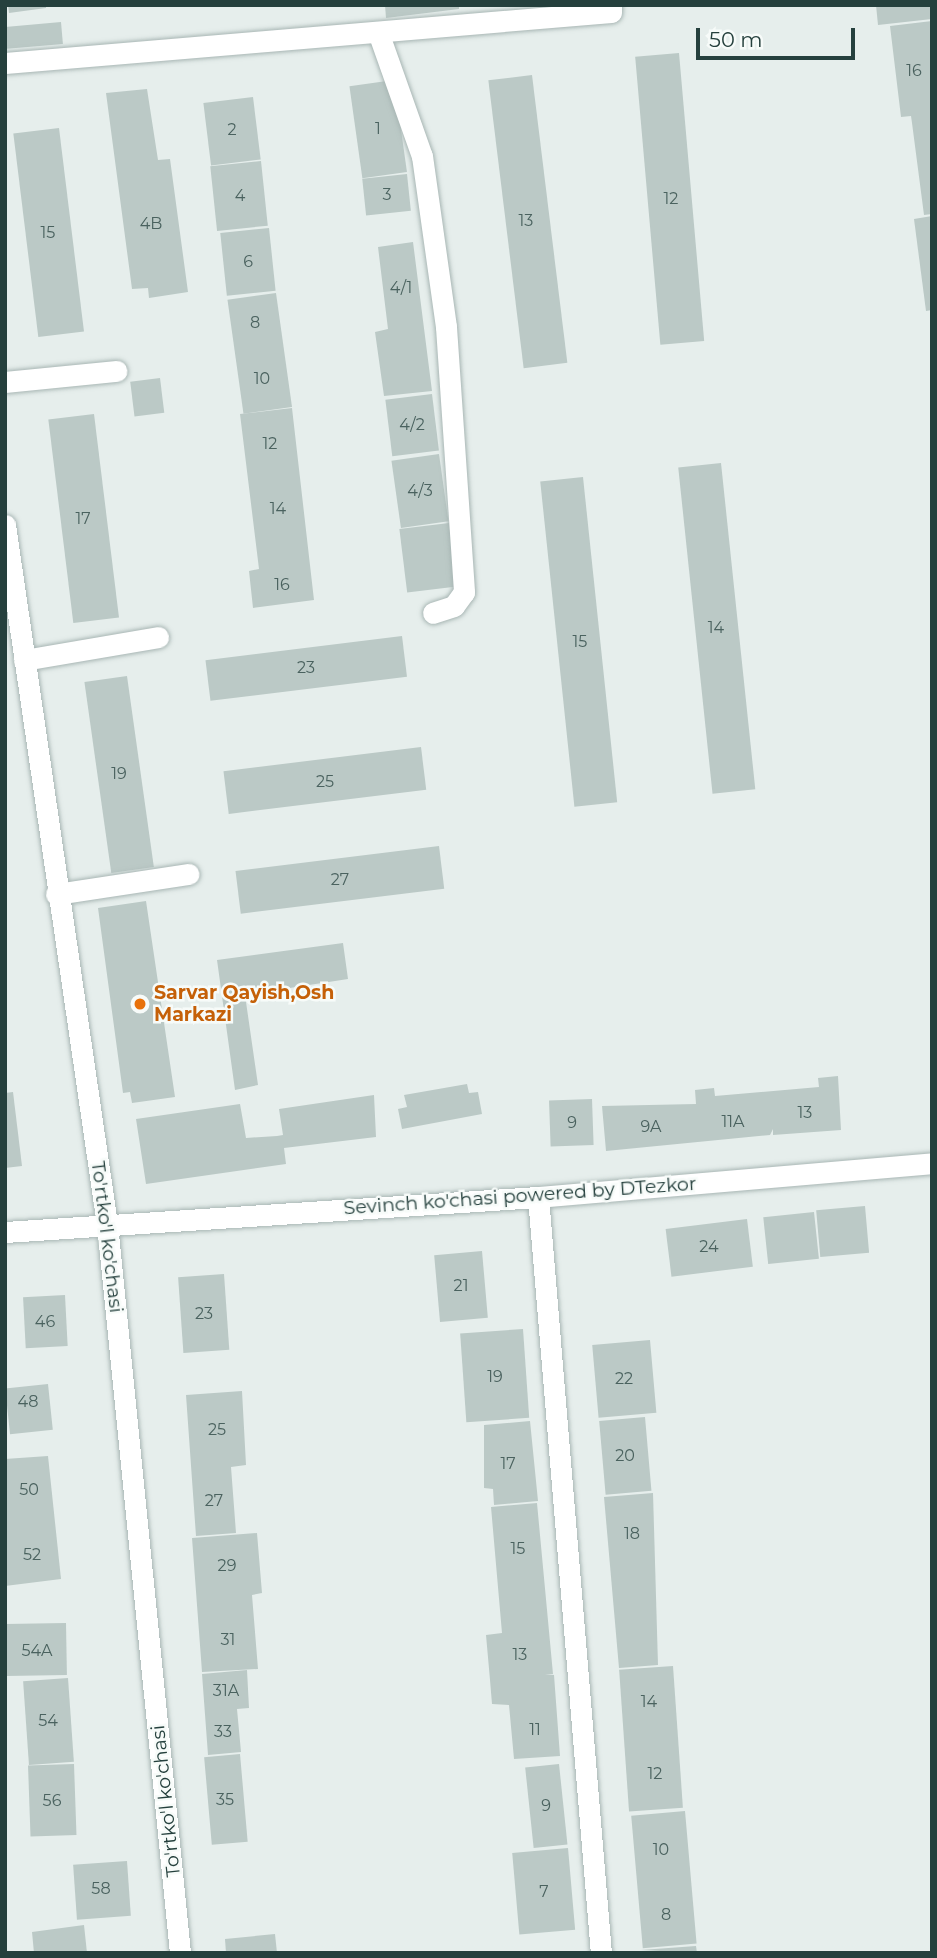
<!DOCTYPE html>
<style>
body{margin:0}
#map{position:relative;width:937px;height:1958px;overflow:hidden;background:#e6eeec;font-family:Montserrat,sans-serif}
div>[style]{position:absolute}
.building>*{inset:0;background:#bbc9c6;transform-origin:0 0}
.roads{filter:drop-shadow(0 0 2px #a8b6b4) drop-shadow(0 0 2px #a8b6b4)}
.minor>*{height:21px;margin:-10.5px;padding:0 10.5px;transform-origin:10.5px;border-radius:10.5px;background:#fff}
.dots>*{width:19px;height:19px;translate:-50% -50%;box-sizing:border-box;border:4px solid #f7fbf9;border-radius:50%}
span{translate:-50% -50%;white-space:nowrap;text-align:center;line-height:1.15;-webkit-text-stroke:5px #f7fbf9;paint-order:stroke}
.number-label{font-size:16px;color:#4a625f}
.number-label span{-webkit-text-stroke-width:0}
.food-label{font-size:19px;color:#c56008;font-weight:700}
.left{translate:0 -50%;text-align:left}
.street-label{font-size:19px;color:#25403d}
.frame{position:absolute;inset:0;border:7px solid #25403d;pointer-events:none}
.scale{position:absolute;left:696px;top:28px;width:159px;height:32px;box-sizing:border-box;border:4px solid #25403d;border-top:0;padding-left:9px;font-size:21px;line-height:24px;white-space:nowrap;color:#25403d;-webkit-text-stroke:5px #f7fbf9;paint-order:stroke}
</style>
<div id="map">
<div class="building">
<i style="clip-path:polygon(8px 5px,46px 5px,46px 8px,9px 13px)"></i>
<i style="clip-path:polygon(385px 5px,459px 5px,459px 9px,386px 18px)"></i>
<i style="clip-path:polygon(876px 5px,932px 5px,932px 19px,878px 25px)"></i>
<i style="clip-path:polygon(932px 21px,932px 214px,924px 215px,912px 123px,911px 116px,901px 117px,890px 26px)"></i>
<i style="left:61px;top:22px;width:22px;height:56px;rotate:85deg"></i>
<i style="left:679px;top:53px;width:289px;height:44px;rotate:85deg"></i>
<i style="left:532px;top:75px;width:290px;height:44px;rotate:83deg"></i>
<i style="left:394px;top:80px;width:93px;height:45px;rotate:82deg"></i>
<i style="clip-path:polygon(147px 89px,158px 160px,170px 159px,188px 292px,149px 298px,148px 288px,132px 289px,106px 93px)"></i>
<i style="left:253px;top:97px;width:63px;height:50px;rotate:83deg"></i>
<i style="left:59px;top:128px;width:205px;height:46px;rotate:83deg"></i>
<i style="left:261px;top:161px;width:65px;height:51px;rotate:84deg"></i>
<i style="left:407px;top:174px;width:37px;height:45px;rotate:84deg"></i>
<i style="clip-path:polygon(932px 216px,932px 310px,926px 311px,914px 219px)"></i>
<i style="left:269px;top:228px;width:63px;height:49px;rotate:84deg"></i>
<i style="clip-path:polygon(413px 242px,432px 391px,384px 396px,375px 332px,388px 329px,378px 247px)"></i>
<i style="left:276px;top:293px;width:115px;height:49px;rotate:82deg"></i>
<i style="left:160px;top:378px;width:35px;height:30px;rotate:83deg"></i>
<i style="left:432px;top:394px;width:57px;height:47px;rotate:83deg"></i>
<i style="clip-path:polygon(292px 408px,314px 600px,253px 608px,249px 571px,259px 569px,240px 414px)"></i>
<i style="left:94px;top:414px;width:205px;height:46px;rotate:83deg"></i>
<i style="left:439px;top:454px;width:68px;height:48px;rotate:82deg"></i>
<i style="left:721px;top:463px;width:328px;height:43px;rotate:84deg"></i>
<i style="left:583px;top:477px;width:327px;height:43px;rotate:84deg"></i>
<i style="left:449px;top:523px;width:64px;height:50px;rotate:83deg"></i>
<i style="left:402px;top:636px;width:41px;height:198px;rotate:83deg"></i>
<i style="left:127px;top:676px;width:193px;height:43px;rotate:82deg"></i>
<i style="left:421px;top:747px;width:43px;height:199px;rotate:83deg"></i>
<i style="left:439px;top:846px;width:43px;height:205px;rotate:83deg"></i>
<i style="clip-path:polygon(146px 901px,175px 1097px,132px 1103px,130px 1092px,123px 1093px,98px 908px)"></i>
<i style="clip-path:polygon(343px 943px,348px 979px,245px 995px,258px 1085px,235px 1090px,217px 960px)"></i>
<i style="clip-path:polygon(838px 1076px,841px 1130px,773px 1135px,773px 1129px,770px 1135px,606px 1151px,602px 1106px,696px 1104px,695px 1090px,714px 1088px,715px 1096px,819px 1087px,818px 1078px)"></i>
<i style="clip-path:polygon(467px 1084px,469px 1093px,478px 1092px,482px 1114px,402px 1129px,398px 1109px,407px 1107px,404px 1095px)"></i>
<i style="clip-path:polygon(13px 1092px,22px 1166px,5px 1168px,5px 1093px)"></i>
<i style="clip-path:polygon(374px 1095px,376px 1137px,284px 1148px,286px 1164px,146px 1184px,136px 1119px,240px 1104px,246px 1138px,277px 1136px,283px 1135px,279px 1109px)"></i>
<i style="left:592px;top:1099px;width:46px;height:43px;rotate:88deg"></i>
<i style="left:865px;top:1206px;width:47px;height:49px;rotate:85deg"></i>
<i style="left:814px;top:1212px;width:47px;height:51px;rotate:84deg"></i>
<i style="left:747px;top:1219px;width:48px;height:82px;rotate:83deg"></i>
<i style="left:482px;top:1251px;width:67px;height:48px;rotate:85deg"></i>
<i style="left:224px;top:1274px;width:76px;height:46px;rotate:86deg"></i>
<i style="left:65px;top:1295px;width:51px;height:42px;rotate:87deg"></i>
<i style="left:523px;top:1329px;width:89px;height:63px;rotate:86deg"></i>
<i style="left:650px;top:1340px;width:73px;height:58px;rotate:85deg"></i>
<i style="left:48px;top:1384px;width:46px;height:43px;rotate:84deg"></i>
<i style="clip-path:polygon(242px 1391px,246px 1465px,231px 1467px,236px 1533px,196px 1536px,186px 1395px)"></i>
<i style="left:645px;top:1417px;width:74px;height:46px;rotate:85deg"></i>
<i style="clip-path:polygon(530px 1421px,538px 1501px,494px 1505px,493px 1489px,484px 1488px,484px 1425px)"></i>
<i style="clip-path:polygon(48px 1456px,61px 1579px,5px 1586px,5px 1459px)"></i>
<i style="clip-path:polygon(653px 1493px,658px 1665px,619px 1668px,604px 1497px)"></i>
<i style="clip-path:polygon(537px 1503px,553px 1674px,545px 1674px,554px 1675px,560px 1756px,514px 1759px,509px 1705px,492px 1704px,490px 1680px,486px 1635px,502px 1633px,491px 1507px)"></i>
<i style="clip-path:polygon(257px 1533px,262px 1593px,252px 1595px,258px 1669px,202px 1672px,192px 1538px)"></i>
<i style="left:66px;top:1623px;width:52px;height:61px;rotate:89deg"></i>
<i style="left:673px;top:1666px;width:142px;height:54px;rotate:86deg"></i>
<i style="clip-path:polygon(247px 1670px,249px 1708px,237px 1709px,241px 1752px,208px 1755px,202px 1674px)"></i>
<i style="left:68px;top:1678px;width:84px;height:45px;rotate:86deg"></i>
<i style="left:240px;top:1754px;width:88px;height:36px;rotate:85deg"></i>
<i style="left:74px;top:1764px;width:71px;height:46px;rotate:88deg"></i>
<i style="left:559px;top:1764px;width:81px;height:34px;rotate:84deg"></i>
<i style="left:685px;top:1811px;width:133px;height:54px;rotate:85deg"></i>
<i style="left:568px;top:1848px;width:82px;height:56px;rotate:85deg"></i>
<i style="left:127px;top:1861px;width:55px;height:54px;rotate:86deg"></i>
<i style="clip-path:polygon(84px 1925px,87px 1953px,34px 1953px,32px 1932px)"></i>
<i style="clip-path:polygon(275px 1934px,277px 1953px,226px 1953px,225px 1939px)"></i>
<i style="clip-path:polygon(696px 1946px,697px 1953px,641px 1950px)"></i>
</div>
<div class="roads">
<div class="minor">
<i style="left:378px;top:32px;width:132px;rotate:70.5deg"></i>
<i style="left:422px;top:156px;width:173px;rotate:82deg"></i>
<i style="left:446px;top:327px;width:266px;rotate:86.1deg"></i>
<i style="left:464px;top:592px;width:17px;rotate:126deg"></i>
<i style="left:454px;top:606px;width:22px;rotate:162deg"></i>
<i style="left:5px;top:63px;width:608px;rotate:-4.81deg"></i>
<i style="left:611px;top:12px;width:7px;rotate:-90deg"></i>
<i style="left:5px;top:382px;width:112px;rotate:-5.7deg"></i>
<i style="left:5px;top:525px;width:706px;rotate:81.7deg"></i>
<i style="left:107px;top:1224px;width:733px;rotate:84.28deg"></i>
<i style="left:24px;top:660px;width:136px;rotate:-9.7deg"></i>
<i style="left:56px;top:894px;width:134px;rotate:-8.6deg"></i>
<i style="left:538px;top:1197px;width:759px;rotate:85.24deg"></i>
<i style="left:5px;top:1232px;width:534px;rotate:-3.76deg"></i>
<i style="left:538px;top:1197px;width:395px;rotate:-4.9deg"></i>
</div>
</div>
<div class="dots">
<i style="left:140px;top:1004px;background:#e8710a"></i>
</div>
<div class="number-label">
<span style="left:914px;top:71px">16</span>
<span style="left:378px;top:129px">1</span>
<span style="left:232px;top:130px">2</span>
<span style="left:387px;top:195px">3</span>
<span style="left:240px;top:196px">4</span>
<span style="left:671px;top:199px">12</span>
<span style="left:526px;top:221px">13</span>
<span style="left:151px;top:224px">4B</span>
<span style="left:48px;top:233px">15</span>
<span style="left:248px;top:262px">6</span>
<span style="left:401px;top:288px">4/1</span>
<span style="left:255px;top:323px">8</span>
<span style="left:262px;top:379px">10</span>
<span style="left:412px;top:425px">4/2</span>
<span style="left:270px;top:444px">12</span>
<span style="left:420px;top:491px">4/3</span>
<span style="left:278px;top:509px">14</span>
<span style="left:83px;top:519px">17</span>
<span style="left:282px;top:585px">16</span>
<span style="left:716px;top:628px">14</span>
<span style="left:580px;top:642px">15</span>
<span style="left:306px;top:668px">23</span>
<span style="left:119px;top:774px">19</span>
<span style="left:325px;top:782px">25</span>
<span style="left:340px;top:880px">27</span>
<span style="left:805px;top:1113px">13</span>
<span style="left:733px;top:1122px">11A</span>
<span style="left:572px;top:1123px">9</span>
<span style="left:651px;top:1127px">9A</span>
<span style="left:709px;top:1247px">24</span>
<span style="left:461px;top:1286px">21</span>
<span style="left:204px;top:1314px">23</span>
<span style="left:45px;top:1322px">46</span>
<span style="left:495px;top:1377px">19</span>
<span style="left:624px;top:1379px">22</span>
<span style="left:28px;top:1402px">48</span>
<span style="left:217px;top:1430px">25</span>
<span style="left:625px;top:1456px">20</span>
<span style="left:508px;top:1464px">17</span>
<span style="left:29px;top:1490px">50</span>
<span style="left:214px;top:1501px">27</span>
<span style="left:632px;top:1534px">18</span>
<span style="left:518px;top:1549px">15</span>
<span style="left:32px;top:1555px">52</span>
<span style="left:227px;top:1566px">29</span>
<span style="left:228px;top:1640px">31</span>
<span style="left:37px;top:1651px">54A</span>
<span style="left:520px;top:1655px">13</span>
<span style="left:226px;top:1691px">31A</span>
<span style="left:649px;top:1702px">14</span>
<span style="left:48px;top:1721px">54</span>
<span style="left:535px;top:1730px">11</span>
<span style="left:223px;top:1732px">33</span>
<span style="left:655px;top:1774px">12</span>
<span style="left:225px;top:1800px">35</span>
<span style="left:52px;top:1801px">56</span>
<span style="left:546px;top:1806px">9</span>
<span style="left:661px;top:1850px">10</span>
<span style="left:101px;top:1889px">58</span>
<span style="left:544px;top:1892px">7</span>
<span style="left:666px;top:1915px">8</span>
</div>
<div class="food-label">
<span class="left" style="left:154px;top:1004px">Sarvar Qayish,Osh<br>Markazi</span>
</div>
<div class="street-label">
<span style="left:520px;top:1196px;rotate:-4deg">Sevinch ko'chasi powered by DTezkor</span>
<span style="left:107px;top:1237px;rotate:83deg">To'rtko'l ko'chasi</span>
<span style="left:166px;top:1801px;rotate:-96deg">To'rtko'l ko'chasi</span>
</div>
<div class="frame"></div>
<div class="scale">50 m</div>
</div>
